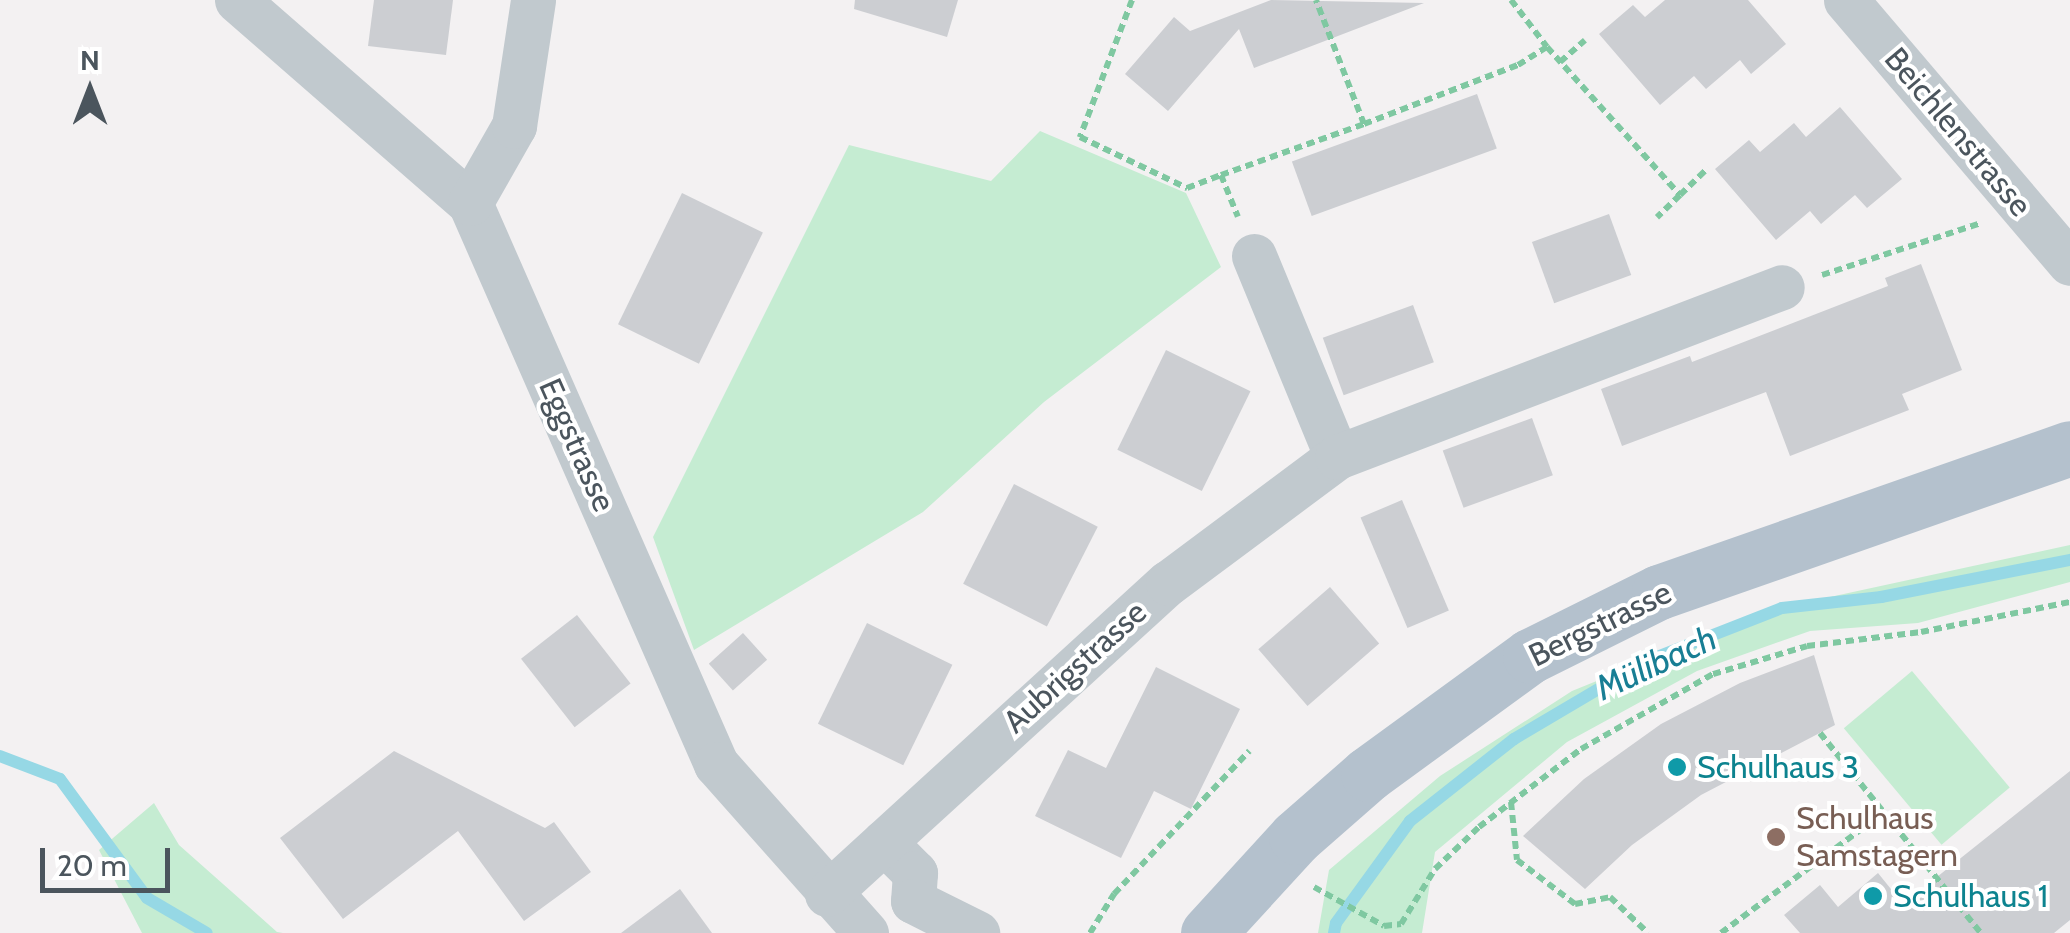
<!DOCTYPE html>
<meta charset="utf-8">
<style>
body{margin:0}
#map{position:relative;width:2070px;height:933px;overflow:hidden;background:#f3f1f2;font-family:Cabin,sans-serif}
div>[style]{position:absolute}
.green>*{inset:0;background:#c5ecd2;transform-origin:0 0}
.stream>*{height:12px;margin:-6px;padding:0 6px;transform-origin:6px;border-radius:6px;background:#96d8e5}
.building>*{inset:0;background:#ccced2;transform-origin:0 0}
.path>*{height:6px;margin-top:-3px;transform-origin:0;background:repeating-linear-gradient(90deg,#7fc8a1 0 8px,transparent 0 13px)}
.minor>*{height:45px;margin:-22.5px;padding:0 22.5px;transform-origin:22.5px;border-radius:22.5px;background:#c1c9ce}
.major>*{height:55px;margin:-27.5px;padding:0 27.5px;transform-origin:27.5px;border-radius:27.5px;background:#b4c1cd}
.dots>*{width:28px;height:28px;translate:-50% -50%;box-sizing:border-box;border:5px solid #fff;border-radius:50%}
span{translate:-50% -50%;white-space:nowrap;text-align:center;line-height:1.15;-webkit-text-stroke:8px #fff;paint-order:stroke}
.street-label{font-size:32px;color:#4b555d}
.culture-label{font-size:32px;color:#0d838f}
.left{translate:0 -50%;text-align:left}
.education-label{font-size:32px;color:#785e54}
.water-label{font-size:35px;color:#187e94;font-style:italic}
.north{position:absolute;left:40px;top:40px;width:100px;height:100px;-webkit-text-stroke:8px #fff;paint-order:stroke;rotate:0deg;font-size:28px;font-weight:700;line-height:40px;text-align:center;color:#4b555d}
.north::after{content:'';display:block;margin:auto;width:35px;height:45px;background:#4b555d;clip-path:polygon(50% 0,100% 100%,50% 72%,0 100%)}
.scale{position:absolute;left:40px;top:848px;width:130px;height:45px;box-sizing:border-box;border:5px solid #4b555d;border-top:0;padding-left:12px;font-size:30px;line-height:35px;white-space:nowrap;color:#4b555d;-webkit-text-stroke:8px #fff;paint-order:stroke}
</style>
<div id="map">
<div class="green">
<i style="clip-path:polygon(1040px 131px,1186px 193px,1221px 267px,1044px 402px,923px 512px,694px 650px,653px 537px,849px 145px,991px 181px)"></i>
<i style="clip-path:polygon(2070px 545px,2070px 582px,1918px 623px,1810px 631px,1697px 671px,1567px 742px,1435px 852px,1422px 933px,1318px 933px,1329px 870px,1440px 776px,1572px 691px,1774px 609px)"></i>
<i style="left:1912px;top:671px;width:152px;height:89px;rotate:50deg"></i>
<i style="clip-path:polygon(154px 803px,179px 845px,277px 932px,283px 933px,142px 933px,99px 850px)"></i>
</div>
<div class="stream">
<i style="left:0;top:756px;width:64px;rotate:21deg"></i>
<i style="left:60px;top:779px;width:147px;rotate:53.8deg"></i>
<i style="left:147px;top:898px;width:69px;rotate:30.3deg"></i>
<i style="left:1334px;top:933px;width:10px;rotate:-79deg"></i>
<i style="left:1336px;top:923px;width:126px;rotate:-54deg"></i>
<i style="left:1410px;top:821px;width:132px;rotate:-38.3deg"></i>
<i style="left:1514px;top:739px;width:151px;rotate:-30.6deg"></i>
<i style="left:1644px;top:662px;width:148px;rotate:-21.4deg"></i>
<i style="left:1782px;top:608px;width:100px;rotate:-6.3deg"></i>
<i style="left:1881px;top:597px;width:193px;rotate:-11.1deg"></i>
</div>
<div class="building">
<i style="clip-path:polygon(374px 0,453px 0,446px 55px,368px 46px)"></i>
<i style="clip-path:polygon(855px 0,958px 0,947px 37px,854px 9px)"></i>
<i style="clip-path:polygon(1271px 0,1424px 3px,1254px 68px,1239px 29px,1168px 111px,1125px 74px,1174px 17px,1190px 31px)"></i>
<i style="clip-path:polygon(1665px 0,1748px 0,1786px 44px,1751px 74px,1740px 60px,1706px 89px,1694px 76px,1660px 105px,1599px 34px,1633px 5px,1645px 17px)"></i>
<i style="left:1477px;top:94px;width:58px;height:197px;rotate:70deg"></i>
<i style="clip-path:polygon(1840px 107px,1902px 179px,1867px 208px,1855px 195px,1821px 224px,1810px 211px,1776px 240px,1715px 169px,1749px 140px,1760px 152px,1794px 123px,1806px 137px)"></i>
<i style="left:682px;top:193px;width:90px;height:146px;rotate:26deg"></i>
<i style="left:1609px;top:214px;width:65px;height:82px;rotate:70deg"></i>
<i style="clip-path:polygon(1921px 264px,1962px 370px,1902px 394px,1909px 410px,1790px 456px,1766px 392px,1622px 446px,1601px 389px,1690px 356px,1692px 362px,1888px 286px,1885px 278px)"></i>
<i style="left:1413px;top:305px;width:61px;height:96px;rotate:70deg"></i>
<i style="left:1166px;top:350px;width:94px;height:111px;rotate:26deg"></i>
<i style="left:1532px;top:418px;width:61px;height:95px;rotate:70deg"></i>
<i style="left:1014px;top:484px;width:94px;height:112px;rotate:27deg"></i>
<i style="left:1402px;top:500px;width:120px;height:45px;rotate:67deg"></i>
<i style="left:1330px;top:587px;width:75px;height:95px;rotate:49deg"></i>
<i style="left:577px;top:615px;width:87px;height:71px;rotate:52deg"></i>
<i style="left:867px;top:623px;width:95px;height:112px;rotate:26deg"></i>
<i style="left:743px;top:633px;width:36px;height:46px;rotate:48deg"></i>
<i style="clip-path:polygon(1814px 655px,1835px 725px,1701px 795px,1632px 845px,1585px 889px,1523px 836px,1584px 779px,1661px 724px,1740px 683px)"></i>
<i style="clip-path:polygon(1156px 667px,1240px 709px,1191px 809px,1154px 791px,1121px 858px,1035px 816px,1068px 750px,1106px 768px)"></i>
<i style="clip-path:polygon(394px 751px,545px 828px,554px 822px,591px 872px,524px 921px,458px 831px,343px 919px,280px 838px)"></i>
<i style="clip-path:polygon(2070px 771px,2070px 920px,2054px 933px,1800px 933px,1784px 915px,1820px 885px,1838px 907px,1878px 873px,1903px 904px)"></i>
<i style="clip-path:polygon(680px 889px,712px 933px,621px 933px)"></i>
</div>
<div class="path">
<i style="left:1132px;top:0;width:147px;rotate:110.8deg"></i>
<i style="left:1080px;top:137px;width:119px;rotate:25.5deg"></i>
<i style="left:1187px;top:188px;width:36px;rotate:-21deg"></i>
<i style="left:1221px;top:175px;width:45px;rotate:68deg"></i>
<i style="left:1511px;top:0;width:59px;rotate:52.5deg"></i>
<i style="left:1560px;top:62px;width:33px;rotate:-41deg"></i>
<i style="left:1364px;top:124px;width:165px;rotate:-21deg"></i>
<i style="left:1518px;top:65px;width:34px;rotate:-32deg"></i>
<i style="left:1547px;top:47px;width:199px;rotate:48.1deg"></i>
<i style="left:1680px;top:195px;width:32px;rotate:136deg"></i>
<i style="left:1221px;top:175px;width:152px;rotate:-19.6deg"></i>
<i style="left:1364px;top:124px;width:133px;rotate:-111.2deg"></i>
<i style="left:1680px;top:195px;width:39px;rotate:-44deg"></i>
<i style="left:1822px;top:275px;width:167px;rotate:-18.1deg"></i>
<i style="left:1820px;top:733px;width:257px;rotate:51.2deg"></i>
<i style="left:1511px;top:802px;width:58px;rotate:84.1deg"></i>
<i style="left:1517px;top:860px;width:73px;rotate:37.2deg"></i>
<i style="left:1575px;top:904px;width:36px;rotate:-11deg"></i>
<i style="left:1610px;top:897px;width:52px;rotate:43.5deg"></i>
<i style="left:1314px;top:887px;width:80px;rotate:29.1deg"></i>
<i style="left:1384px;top:926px;width:17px;rotate:-7deg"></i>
<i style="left:1401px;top:924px;width:65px;rotate:-58.3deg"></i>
<i style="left:1435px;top:869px;width:61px;rotate:-43.7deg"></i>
<i style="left:1479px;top:827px;width:128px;rotate:-37.4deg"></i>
<i style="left:1581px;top:749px;width:152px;rotate:-29.6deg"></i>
<i style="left:1713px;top:674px;width:98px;rotate:-16.6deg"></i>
<i style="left:1807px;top:646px;width:115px;rotate:-7deg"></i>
<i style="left:1921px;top:632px;width:152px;rotate:-11.4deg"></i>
<i style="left:1090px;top:933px;width:46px;rotate:-58.4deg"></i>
<i style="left:1114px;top:894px;width:197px;rotate:-46.6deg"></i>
<i style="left:1721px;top:933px;width:202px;rotate:-36.5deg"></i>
</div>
<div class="minor">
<i style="left:237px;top:0;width:309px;rotate:41.1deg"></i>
<i style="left:470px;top:203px;width:613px;rotate:66.32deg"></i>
<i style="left:716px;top:764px;width:226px;rotate:48.4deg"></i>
<i style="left:1846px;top:0;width:345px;rotate:49.6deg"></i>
<i style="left:470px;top:203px;width:89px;rotate:-60.3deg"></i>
<i style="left:514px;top:126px;width:127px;rotate:-81.4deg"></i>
<i style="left:1254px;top:256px;width:217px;rotate:67.6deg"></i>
<i style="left:884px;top:842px;width:44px;rotate:45deg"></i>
<i style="left:915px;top:873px;width:28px;rotate:94deg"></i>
<i style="left:913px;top:901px;width:72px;rotate:26.6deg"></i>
<i style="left:827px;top:894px;width:462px;rotate:-42.4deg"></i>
<i style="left:1168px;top:583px;width:211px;rotate:-36.7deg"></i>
<i style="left:1337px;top:457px;width:476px;rotate:-20.9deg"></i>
</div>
<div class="major">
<i style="left:1208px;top:933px;width:130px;rotate:-47.5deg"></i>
<i style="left:1296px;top:837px;width:96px;rotate:-41.2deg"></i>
<i style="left:1368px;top:774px;width:200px;rotate:-36.1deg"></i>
<i style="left:1530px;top:656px;width:144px;rotate:-26.4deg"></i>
<i style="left:1659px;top:592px;width:435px;rotate:-19.3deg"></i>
</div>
<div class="dots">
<i style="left:1677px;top:767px;background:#0f9aa8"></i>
<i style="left:1776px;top:837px;background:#8d6e63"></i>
<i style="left:1873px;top:896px;background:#0f9aa8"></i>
</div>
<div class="street-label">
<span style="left:1958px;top:132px;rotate:50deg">Beichlenstrasse</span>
<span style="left:577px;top:445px;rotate:66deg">Eggstrasse</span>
<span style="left:1600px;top:624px;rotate:-26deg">Bergstrasse</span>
<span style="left:1075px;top:667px;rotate:-42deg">Aubrigstrasse</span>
</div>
<div class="culture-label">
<span class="left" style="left:1697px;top:767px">Schulhaus 3</span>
<span class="left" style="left:1893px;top:896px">Schulhaus 1</span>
</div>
<div class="education-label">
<span class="left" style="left:1796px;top:837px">Schulhaus<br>Samstagern</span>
</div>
<div class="water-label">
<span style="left:1656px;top:663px;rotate:-25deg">Mülibach</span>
</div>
<div class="north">N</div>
<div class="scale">20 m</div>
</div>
